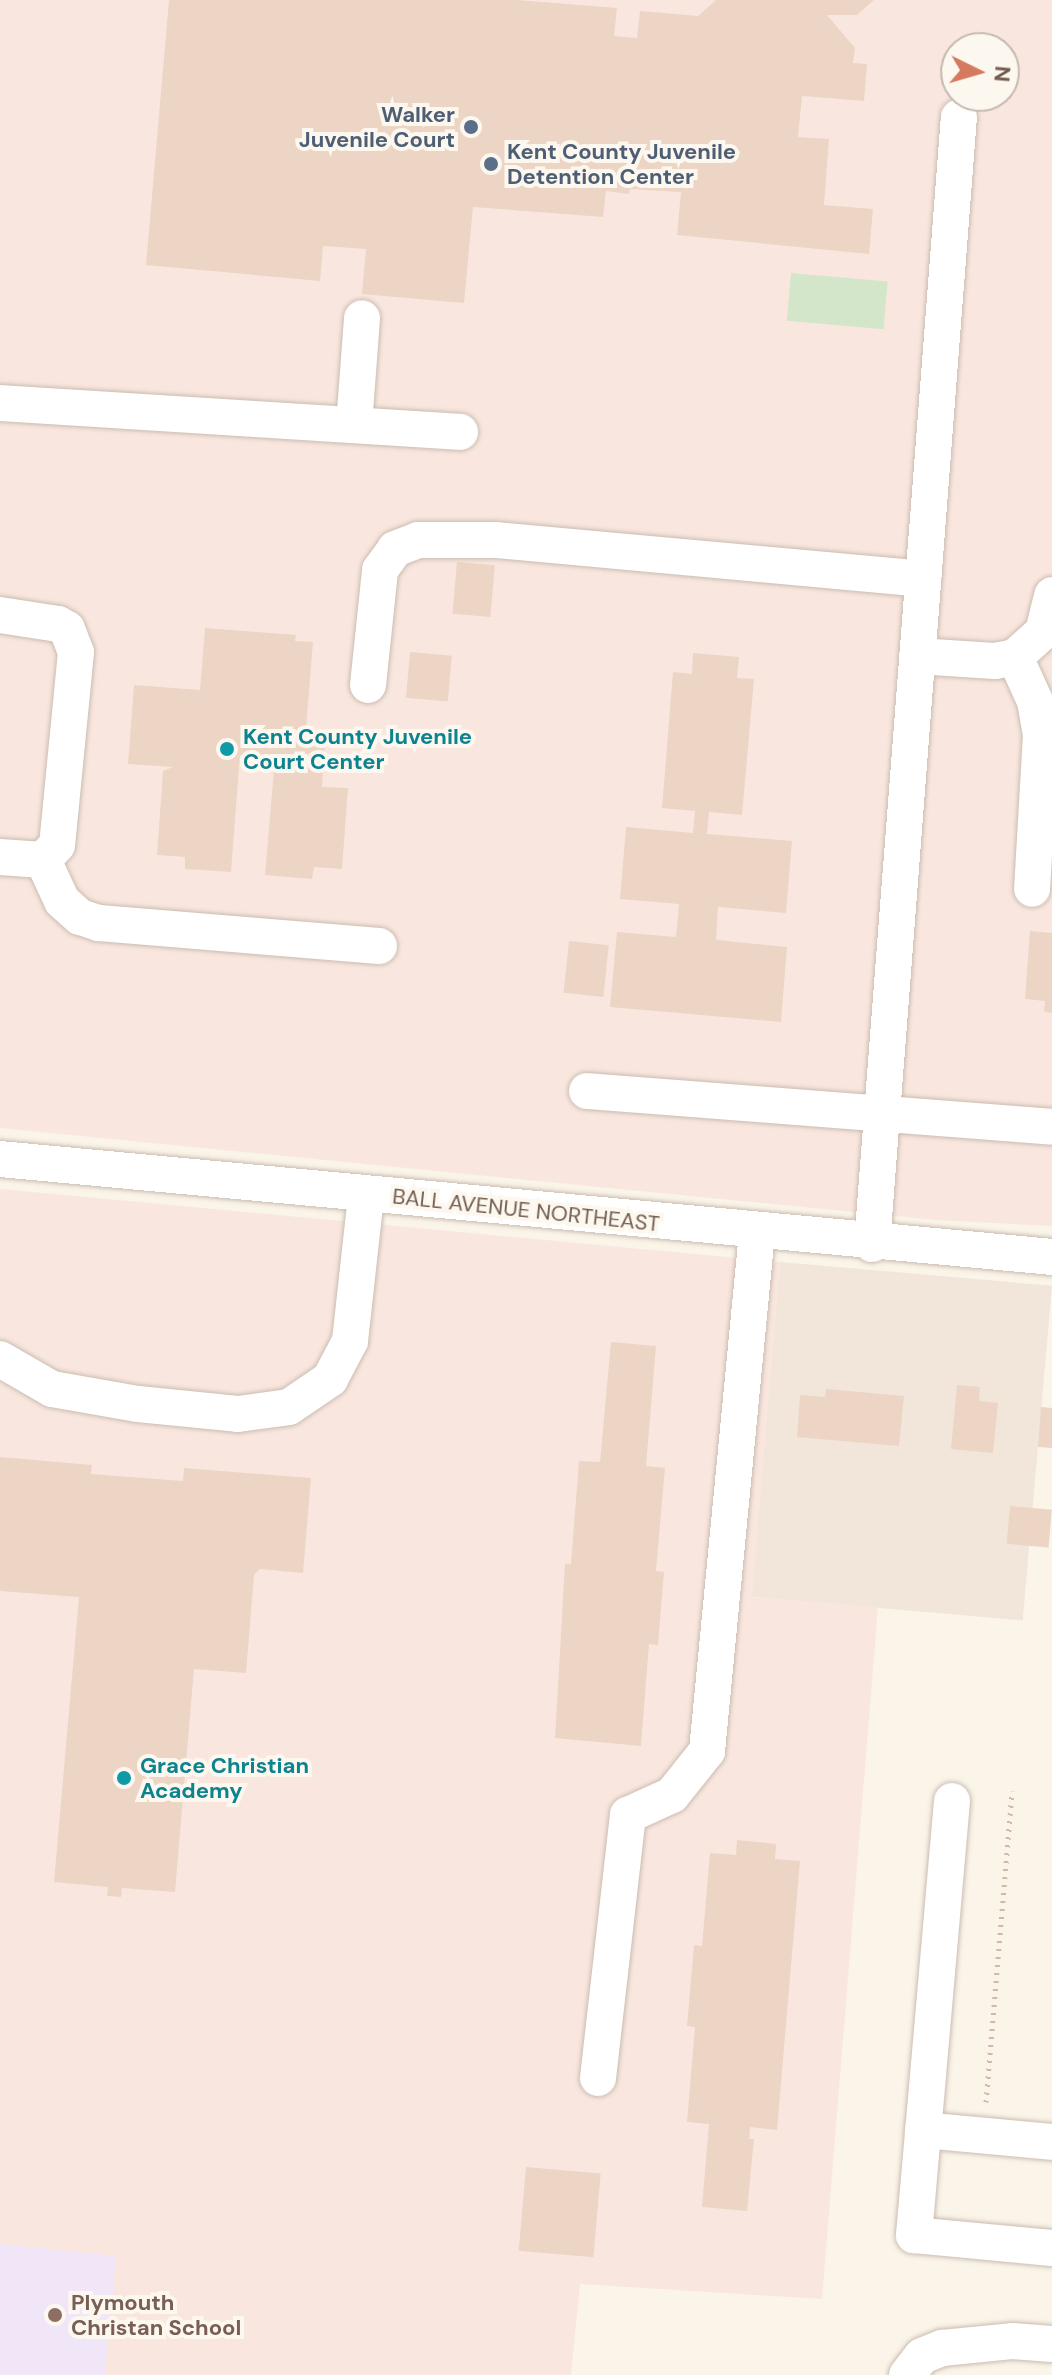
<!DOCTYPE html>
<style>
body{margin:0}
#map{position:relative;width:1052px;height:2375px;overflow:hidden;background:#faf4e9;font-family:"DM Sans",sans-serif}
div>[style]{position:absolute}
.residential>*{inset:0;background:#f1e6d9;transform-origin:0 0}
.commercial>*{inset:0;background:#f9e7df}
.education>*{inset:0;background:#f1e6f7}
.green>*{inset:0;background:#d4e6c9;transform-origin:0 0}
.building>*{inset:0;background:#ecd5c4;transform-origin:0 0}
.path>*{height:5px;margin-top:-2.5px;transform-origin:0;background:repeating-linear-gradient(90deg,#d1b8a7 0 2px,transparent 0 8px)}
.roads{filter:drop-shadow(0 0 2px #cbbcb0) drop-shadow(0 0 2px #cbbcb0)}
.minor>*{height:36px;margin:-18px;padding:0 18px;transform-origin:18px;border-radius:18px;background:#fff}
.dots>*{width:22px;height:22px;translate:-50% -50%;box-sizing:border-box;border:4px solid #fdf8ef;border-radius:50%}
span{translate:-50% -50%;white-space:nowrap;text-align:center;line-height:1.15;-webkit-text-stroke:8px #fdf8ef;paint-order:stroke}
.service-label{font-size:22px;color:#4e5e75;font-weight:700}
.right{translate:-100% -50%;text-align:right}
.left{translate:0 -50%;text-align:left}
.culture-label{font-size:22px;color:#0d838f;font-weight:700}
.street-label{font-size:22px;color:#725c50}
.education-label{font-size:22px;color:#785e54;font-weight:700}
.north{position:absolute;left:940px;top:32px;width:80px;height:80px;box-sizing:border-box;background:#fdf8ef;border:2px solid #c5baaf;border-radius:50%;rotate:95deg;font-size:22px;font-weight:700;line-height:32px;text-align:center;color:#725c50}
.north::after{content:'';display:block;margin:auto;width:28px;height:36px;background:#d57a5e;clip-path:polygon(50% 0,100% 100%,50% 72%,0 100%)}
</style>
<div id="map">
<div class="residential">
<i style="left:780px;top:1262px;width:273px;height:336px;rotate:5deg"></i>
</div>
<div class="commercial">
<i style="clip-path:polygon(evenodd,0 0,1052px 0,1052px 1226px,935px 1220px,0 1128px,0 0,956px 48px,1004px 48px,1004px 96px,956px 96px,956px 48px)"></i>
<i style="clip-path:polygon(0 1189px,780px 1262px,752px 1597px,878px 1607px,822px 2299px,580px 2284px,571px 2375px,105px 2375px,116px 2256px,0 2244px)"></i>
</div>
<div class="education">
<i style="clip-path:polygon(0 2244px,116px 2256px,105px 2375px,0 2375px)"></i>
</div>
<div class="green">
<i style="left:791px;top:273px;width:97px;height:48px;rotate:5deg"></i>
</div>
<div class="building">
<i style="clip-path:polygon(169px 0,517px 0,617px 8px,614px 36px,637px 38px,640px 11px,698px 16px,716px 0,874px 0,857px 15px,827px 15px,855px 48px,853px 63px,867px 64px,864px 101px,802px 96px,798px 137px,829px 139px,824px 205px,873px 209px,869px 254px,677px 235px,681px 192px,630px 189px,629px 194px,606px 191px,603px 217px,473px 207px,464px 303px,362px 294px,366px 249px,323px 246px,320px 281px,146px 265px)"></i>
<i style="left:457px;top:562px;width:38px;height:52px;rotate:5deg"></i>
<i style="clip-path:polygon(205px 628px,296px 635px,295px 641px,313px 642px,305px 741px,325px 743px,322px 787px,348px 788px,342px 869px,314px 867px,312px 879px,265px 875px,275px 758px,240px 755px,231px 872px,185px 869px,185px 857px,157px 855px,163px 771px,173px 767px,128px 764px,134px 685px,200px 690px)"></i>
<i style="left:410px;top:652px;width:42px;height:46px;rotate:5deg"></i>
<i style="clip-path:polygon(693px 653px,739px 657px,737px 678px,754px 679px,742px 815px,709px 812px,707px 834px,792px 841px,786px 913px,718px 907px,716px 940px,787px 947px,781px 1022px,610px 1007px,617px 932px,676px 937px,679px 904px,620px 899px,626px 827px,693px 833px,695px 811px,662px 808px,673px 672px,692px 674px)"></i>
<i style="clip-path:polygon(1030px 931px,1052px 933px,1052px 1013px,1044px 1012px,1045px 1001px,1025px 999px)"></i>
<i style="left:569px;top:941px;width:40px;height:52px;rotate:6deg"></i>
<i style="clip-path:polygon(611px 1342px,656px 1346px,646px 1466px,665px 1468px,656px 1571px,664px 1572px,658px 1645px,649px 1644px,641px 1746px,555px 1738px,565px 1564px,571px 1564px,579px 1461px,600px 1462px)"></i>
<i style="clip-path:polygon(957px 1385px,980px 1387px,979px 1401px,998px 1403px,993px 1453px,951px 1449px)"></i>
<i style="clip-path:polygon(826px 1389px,904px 1396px,899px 1446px,797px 1437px,800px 1395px,825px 1397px)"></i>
<i style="clip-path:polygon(1041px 1407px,1052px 1408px,1052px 1448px,1038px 1447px)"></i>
<i style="clip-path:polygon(0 1457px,92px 1465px,91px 1474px,183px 1481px,184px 1468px,311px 1478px,303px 1573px,260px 1569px,254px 1575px,246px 1673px,194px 1669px,175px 1892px,122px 1888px,121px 1897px,107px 1896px,108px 1887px,54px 1882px,79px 1597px,0 1591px)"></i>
<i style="left:1010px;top:1506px;width:42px;height:38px;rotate:5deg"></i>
<i style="clip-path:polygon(737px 1840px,776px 1844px,775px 1859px,800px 1861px,777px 2130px,750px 2127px,749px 2139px,754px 2139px,747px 2211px,702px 2207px,709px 2124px,687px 2122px,695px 2027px,687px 2026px,694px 1945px,702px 1946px,710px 1853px,736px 1855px)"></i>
<i style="left:526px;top:2167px;width:75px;height:84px;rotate:5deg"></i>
</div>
<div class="path">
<i style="left:986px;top:2102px;width:312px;rotate:-85.2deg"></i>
</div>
<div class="roads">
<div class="minor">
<i style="left:0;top:403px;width:461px;rotate:3.6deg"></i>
<i style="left:354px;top:425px;width:107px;rotate:-85.7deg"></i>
<i style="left:0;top:615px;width:59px;rotate:8.8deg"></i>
<i style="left:58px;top:624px;width:10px;rotate:29deg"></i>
<i style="left:67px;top:629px;width:25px;rotate:69deg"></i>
<i style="left:76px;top:652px;width:194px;rotate:95.6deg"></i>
<i style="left:57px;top:845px;width:21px;rotate:133deg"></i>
<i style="left:43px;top:860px;width:43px;rotate:-176deg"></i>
<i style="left:917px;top:656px;width:78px;rotate:3.7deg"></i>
<i style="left:995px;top:661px;width:20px;rotate:-11deg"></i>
<i style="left:1015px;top:657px;width:38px;rotate:-42deg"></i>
<i style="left:1043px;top:632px;width:38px;rotate:-76deg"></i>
<i style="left:1015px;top:657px;width:48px;rotate:65.6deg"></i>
<i style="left:1035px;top:701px;width:34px;rotate:80deg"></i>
<i style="left:1041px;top:734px;width:155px;rotate:93.3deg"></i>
<i style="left:368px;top:685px;width:116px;rotate:-84deg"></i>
<i style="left:380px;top:570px;width:26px;rotate:-54deg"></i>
<i style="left:395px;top:549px;width:25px;rotate:-21deg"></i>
<i style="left:418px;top:540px;width:78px"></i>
<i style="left:496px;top:540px;width:429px;rotate:5.2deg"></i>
<i style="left:43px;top:860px;width:45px;rotate:65.1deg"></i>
<i style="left:62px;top:901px;width:24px;rotate:42deg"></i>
<i style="left:80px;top:917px;width:20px;rotate:18deg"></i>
<i style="left:99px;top:923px;width:281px;rotate:4.7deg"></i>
<i style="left:587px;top:1091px;width:466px;rotate:4.4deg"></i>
<i style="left:0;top:1159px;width:1057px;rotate:5.32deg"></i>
<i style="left:872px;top:1244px;width:1130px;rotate:-85.59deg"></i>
<i style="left:0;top:1359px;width:60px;rotate:30deg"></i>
<i style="left:52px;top:1389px;width:87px;rotate:9.9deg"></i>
<i style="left:138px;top:1404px;width:100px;rotate:5.7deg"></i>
<i style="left:238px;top:1414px;width:51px;rotate:-7.8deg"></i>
<i style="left:289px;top:1407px;width:50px;rotate:-34.3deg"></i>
<i style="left:330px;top:1379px;width:43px;rotate:-62.2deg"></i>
<i style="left:350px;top:1341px;width:147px;rotate:-83.7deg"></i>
<i style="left:952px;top:1801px;width:436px;rotate:95deg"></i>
<i style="left:914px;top:2235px;width:139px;rotate:5.4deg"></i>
<i style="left:598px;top:2078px;width:265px;rotate:-83.5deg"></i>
<i style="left:628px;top:1815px;width:48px;rotate:-24.4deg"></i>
<i style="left:672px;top:1795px;width:56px;rotate:-51.5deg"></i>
<i style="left:707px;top:1751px;width:520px;rotate:-84.49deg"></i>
<i style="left:923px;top:2130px;width:130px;rotate:5.3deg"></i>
<i style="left:907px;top:2375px;width:24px;rotate:-52deg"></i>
<i style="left:922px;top:2356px;width:22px;rotate:-22deg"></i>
<i style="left:942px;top:2348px;width:70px;rotate:-5.7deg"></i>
<i style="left:1012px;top:2341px;width:40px;rotate:4.3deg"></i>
</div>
</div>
<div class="dots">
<i style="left:471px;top:127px;background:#5c6f8a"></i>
<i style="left:491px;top:164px;background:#5c6f8a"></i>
<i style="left:227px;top:749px;background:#0f9aa8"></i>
<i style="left:124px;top:1778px;background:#0f9aa8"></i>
<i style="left:55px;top:2315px;background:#8d6e63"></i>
</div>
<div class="service-label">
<span class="right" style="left:455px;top:127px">Walker<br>Juvenile Court</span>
<span class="left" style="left:507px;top:164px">Kent County Juvenile<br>Detention Center</span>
</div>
<div class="culture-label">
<span class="left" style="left:243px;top:749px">Kent County Juvenile<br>Court Center</span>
<span class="left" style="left:140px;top:1778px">Grace Christian<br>Academy</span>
</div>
<div class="street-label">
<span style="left:526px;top:1210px;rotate:6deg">BALL AVENUE NORTHEAST</span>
</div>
<div class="education-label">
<span class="left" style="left:71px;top:2315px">Plymouth<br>Christan School</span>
</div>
<div class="north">N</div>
</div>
